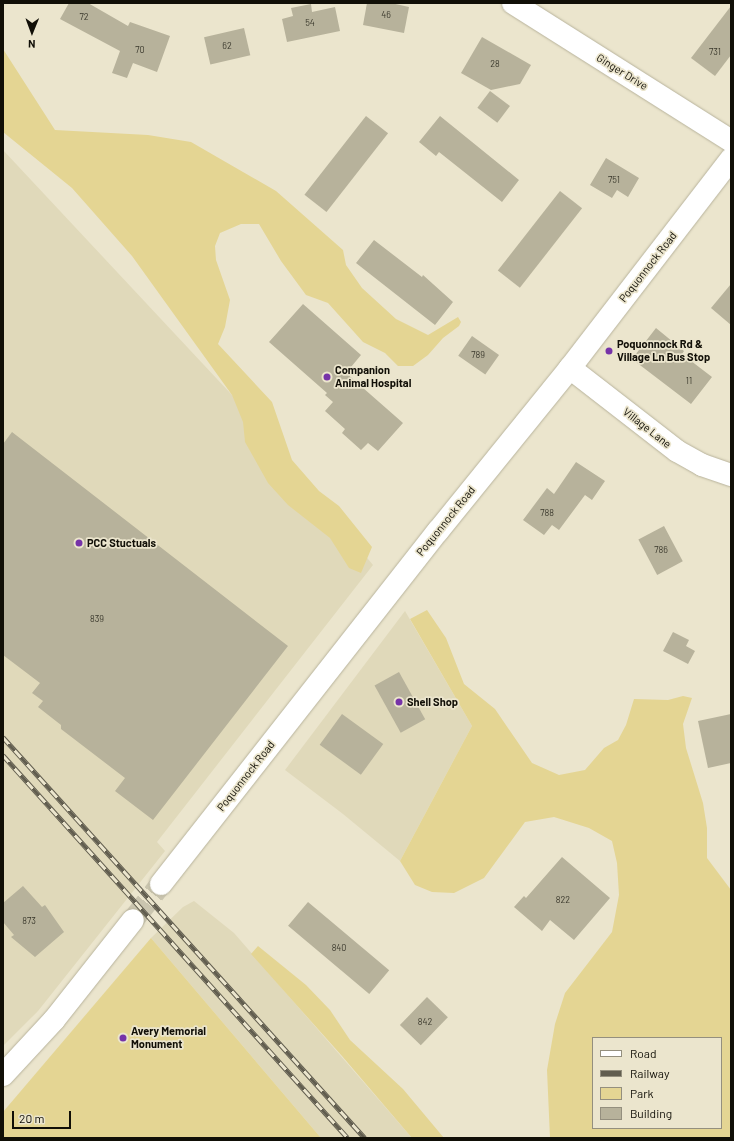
<!DOCTYPE html>
<style>
body{margin:0}
#map{position:relative;width:734px;height:1141px;overflow:hidden;background:#ebe5cd;font-family:Barlow,sans-serif}
div>[style]{position:absolute}
.built>*{inset:0;background:#e0d9ba}
.green>*{inset:0;background:#e4d593}
.building>*{inset:0;background:#b7b29b;transform-origin:0 0}
.minor-tunnel>*{height:22px;margin-top:-11px;transform-origin:0;background:repeating-linear-gradient(90deg,#cac5af 0 22px,transparent 0 33px)}
.roads{filter:drop-shadow(0 0 1px #b8b39c) drop-shadow(0 0 1px #b8b39c)}
.minor>*{height:22px;margin:-11px;padding:0 11px;transform-origin:11px;border-radius:11px;background:#fff}
.rail>*{height:4.5px;margin-top:-2.25px;transform-origin:0;background:repeating-linear-gradient(90deg,#ebe5cd 0 9px,#615d4f 0 18px);box-sizing:border-box;border-block:1px solid #615d4f}
.dots>*{width:11px;height:11px;translate:-50% -50%;box-sizing:border-box;border:2px solid #ebe5cd;border-radius:50%}
span{translate:-50% -50%;white-space:nowrap;text-align:center;line-height:1.15;-webkit-text-stroke:3.5px #ebe5cd;paint-order:stroke}
.number-label{font-size:9px;color:#3a382c}
.number-label span{-webkit-text-stroke-width:0}
.street-label{font-size:11px;color:#110f07}
.poi-label{font-size:11px;color:#110f07;font-weight:700}
.left{translate:0 -50%;text-align:left}
.frame{position:absolute;inset:0;border:4px solid #110f07;pointer-events:none}
.legend{position:absolute;left:592px;top:1037px;width:130px;height:92px;box-sizing:border-box;background:#ebe5cd;border:1px solid #948f7e;margin:0;padding:5px 7px;list-style:none;font-size:12px;color:#110f07}
.legend li{display:flex;align-items:center;gap:8px;height:20px}
.legend b{width:20px;border:1px solid #948f7e}
.north{position:absolute;left:12px;top:12px;width:40px;height:40px;-webkit-text-stroke:3px #ebe5cd;paint-order:stroke;rotate:181deg;font-size:11px;font-weight:700;line-height:16px;text-align:center;color:#110f07}
.north::after{content:'';display:block;margin:auto;width:14px;height:18px;background:#110f07;clip-path:polygon(50% 0,100% 100%,50% 72%,0 100%)}
.scale{position:absolute;left:12px;top:1111px;width:59px;height:18px;box-sizing:border-box;border:2px solid #110f07;border-top:0;padding-left:5px;font-size:12px;line-height:14px;white-space:nowrap;color:#110f07;-webkit-text-stroke:3px #ebe5cd;paint-order:stroke}
</style>
<div id="map">
<div class="built">
<i style="clip-path:polygon(3px 150px,232px 395px,373px 565px,157px 842px,165px 851px,38px 1011px,3px 1046px)"></i>
<i style="clip-path:polygon(405px 611px,472px 726px,400px 861px,343px 814px,285px 770px)"></i>
<i style="clip-path:polygon(194px 901px,234px 933px,412px 1138px,321px 1138px,151px 938px,183px 907px)"></i>
</div>
<div class="green">
<i style="clip-path:polygon(3px 49px,55px 130px,148px 135px,191px 142px,276px 191px,343px 250px,346px 265px,362px 288px,396px 319px,428px 335px,458px 317px,461px 322px,459px 326px,443px 338px,428px 355px,413px 366px,398px 366px,385px 353px,363px 342px,328px 303px,306px 295px,281px 261px,259px 224px,241px 224px,220px 233px,215px 246px,216px 260px,230px 300px,225px 327px,218px 344px,272px 402px,292px 460px,319px 491px,339px 506px,372px 547px,361px 573px,349px 568px,330px 538px,288px 505px,268px 483px,245px 442px,243px 422px,232px 395px,132px 256px,72px 188px,3px 132px)"></i>
<i style="clip-path:polygon(evenodd,427px 610px,446px 638px,464px 684px,495px 709px,532px 763px,559px 775px,585px 770px,604px 748px,618px 740px,626px 725px,634px 699px,668px 700px,683px 696px,692px 698px,683px 724px,686px 748px,703px 803px,707px 828px,707px 858px,731px 890px,731px 1138px,550px 1138px,547px 1070px,555px 1024px,565px 993px,612px 932px,619px 895px,617px 863px,612px 841px,589px 828px,554px 817px,525px 822px,484px 878px,454px 893px,432px 892px,415px 885px,400px 861px,472px 726px,410px 619px,427px 610px,593px 1038px,721px 1038px,721px 1128px,593px 1128px,593px 1038px)"></i>
<i style="clip-path:polygon(151px 938px,321px 1138px,3px 1138px,3px 1112px)"></i>
<i style="clip-path:polygon(258px 946px,306px 985px,330px 1010px,350px 1040px,403px 1089px,444px 1138px,412px 1138px,342px 1056px,251px 954px)"></i>
</div>
<div class="building">
<i style="clip-path:polygon(69px 3px,88px 3px,128px 26px,130px 22px,170px 36px,157px 72px,133px 63px,127px 78px,112px 73px,120px 51px,60px 19px)"></i>
<i style="clip-path:polygon(367px 3px,391px 3px,409px 7px,404px 33px,363px 25px)"></i>
<i style="clip-path:polygon(311px 4px,312px 12px,335px 7px,340px 31px,287px 42px,282px 19px,293px 16px,291px 8px)"></i>
<i style="clip-path:polygon(731px 6px,731px 55px,715px 76px,691px 58px)"></i>
<i style="left:244px;top:28px;width:28px;height:41px;rotate:77deg"></i>
<i style="clip-path:polygon(482px 37px,531px 65px,520px 84px,491px 90px,461px 73px)"></i>
<i style="left:490px;top:91px;width:25px;height:21px;rotate:37deg"></i>
<i style="left:366px;top:116px;width:28px;height:100px;rotate:38deg"></i>
<i style="clip-path:polygon(440px 116px,519px 180px,502px 202px,439px 152px,436px 156px,419px 142px)"></i>
<i style="clip-path:polygon(606px 158px,639px 178px,628px 197px,617px 190px,612px 198px,590px 185px)"></i>
<i style="left:560px;top:191px;width:28px;height:101px;rotate:38deg"></i>
<i style="clip-path:polygon(374px 240px,422px 277px,423px 275px,453px 302px,435px 325px,356px 263px)"></i>
<i style="clip-path:polygon(731px 284px,731px 325px,711px 308px)"></i>
<i style="clip-path:polygon(303px 304px,361px 355px,346px 373px,403px 423px,378px 451px,368px 443px,361px 450px,342px 433px,345px 429px,325px 411px,333px 402px,325px 395px,327px 393px,269px 342px)"></i>
<i style="clip-path:polygon(656px 328px,684px 351px,682px 354px,712px 377px,691px 404px,632px 359px)"></i>
<i style="left:472px;top:336px;width:33px;height:24px;rotate:35deg"></i>
<i style="clip-path:polygon(12px 432px,288px 646px,153px 820px,115px 791px,125px 778px,61px 729px,61px 725px,38px 707px,43px 701px,32px 693px,40px 683px,3px 655px,3px 444px)"></i>
<i style="clip-path:polygon(576px 462px,605px 481px,592px 500px,585px 495px,559px 530px,552px 525px,544px 535px,523px 520px,547px 488px,554px 494px)"></i>
<i style="left:664px;top:526px;width:40px;height:29px;rotate:62deg"></i>
<i style="clip-path:polygon(673px 632px,689px 640px,686px 646px,695px 651px,688px 664px,663px 651px)"></i>
<i style="left:399px;top:672px;width:54px;height:28px;rotate:61deg"></i>
<i style="left:342px;top:714px;width:51px;height:38px;rotate:36deg"></i>
<i style="clip-path:polygon(731px 714px,731px 763px,708px 768px,698px 721px)"></i>
<i style="clip-path:polygon(562px 857px,610px 898px,574px 940px,550px 920px,542px 931px,514px 907px,524px 896px,526px 898px)"></i>
<i style="clip-path:polygon(23px 886px,42px 907px,45px 905px,64px 932px,35px 957px,11px 937px,14px 935px,3px 922px,3px 903px)"></i>
<i style="left:308px;top:902px;width:106px;height:31px;rotate:40deg"></i>
<i style="left:427px;top:997px;width:29px;height:39px;rotate:44deg"></i>
</div>
<div class="minor-tunnel">
<i style="left:133px;top:920px;width:46px;rotate:-52.1deg"></i>
</div>
<div class="roads">
<div class="minor">
<i style="left:513px;top:3px;width:258px;rotate:32.3deg"></i>
<i style="left:570px;top:368px;width:135px;rotate:37.8deg"></i>
<i style="left:677px;top:451px;width:29px;rotate:29deg"></i>
<i style="left:702px;top:465px;width:31px;rotate:19deg"></i>
<i style="left:161px;top:884px;width:449px;rotate:-51.9deg"></i>
<i style="left:438px;top:531px;width:210px;rotate:-51deg"></i>
<i style="left:570px;top:368px;width:264px;rotate:-52.4deg"></i>
<i style="left:3px;top:1075px;width:75px;rotate:-47.2deg"></i>
<i style="left:54px;top:1020px;width:127px;rotate:-51.7deg"></i>
</div>
</div>
<div class="rail">
<i style="left:3px;top:737px;width:540px;rotate:47.93deg"></i>
<i style="left:3px;top:755px;width:515px;rotate:47.99deg"></i>
</div>
<div class="dots">
<i style="left:609px;top:351px;background:#7633a8"></i>
<i style="left:327px;top:377px;background:#7633a8"></i>
<i style="left:79px;top:543px;background:#7633a8"></i>
<i style="left:399px;top:702px;background:#7633a8"></i>
<i style="left:123px;top:1038px;background:#7633a8"></i>
</div>
<div class="number-label">
<span style="left:386px;top:15px">46</span>
<span style="left:84px;top:17px">72</span>
<span style="left:310px;top:23px">54</span>
<span style="left:227px;top:46px">62</span>
<span style="left:140px;top:50px">70</span>
<span style="left:715px;top:52px">731</span>
<span style="left:495px;top:64px">28</span>
<span style="left:614px;top:180px">751</span>
<span style="left:478px;top:355px">789</span>
<span style="left:689px;top:381px">11</span>
<span style="left:547px;top:513px">788</span>
<span style="left:661px;top:550px">786</span>
<span style="left:97px;top:619px">839</span>
<span style="left:563px;top:900px">822</span>
<span style="left:29px;top:921px">873</span>
<span style="left:339px;top:948px">840</span>
<span style="left:425px;top:1022px">842</span>
</div>
<div class="street-label">
<span style="left:622px;top:72px;rotate:32deg">Ginger Drive</span>
<span style="left:648px;top:267px;rotate:-52deg">Poquonnock Road</span>
<span style="left:647px;top:428px;rotate:38deg">Village Lane</span>
<span style="left:446px;top:521px;rotate:-51deg">Poquonnock Road</span>
<span style="left:246px;top:776px;rotate:-52deg">Poquonnock Road</span>
</div>
<div class="poi-label">
<span class="left" style="left:617px;top:351px">Poquonnock Rd &amp;<br>Village Ln Bus Stop</span>
<span class="left" style="left:335px;top:377px">Companion<br>Animal Hospital</span>
<span class="left" style="left:87px;top:543px">PCC Stuctuals</span>
<span class="left" style="left:407px;top:702px">Shell Shop</span>
<span class="left" style="left:131px;top:1038px">Avery Memorial<br>Monument</span>
</div>
<div class="frame"></div>
<ul class="legend">
<li><b style="height:5px;background:#fff"></b>Road</li>
<li><b style="height:5px;background:#615d4f"></b>Railway</li>
<li><b style="height:11px;background:#e4d593"></b>Park</li>
<li><b style="height:11px;background:#b7b29b"></b>Building</li>
</ul>
<div class="north">N</div>
<div class="scale">20 m</div>
</div>
